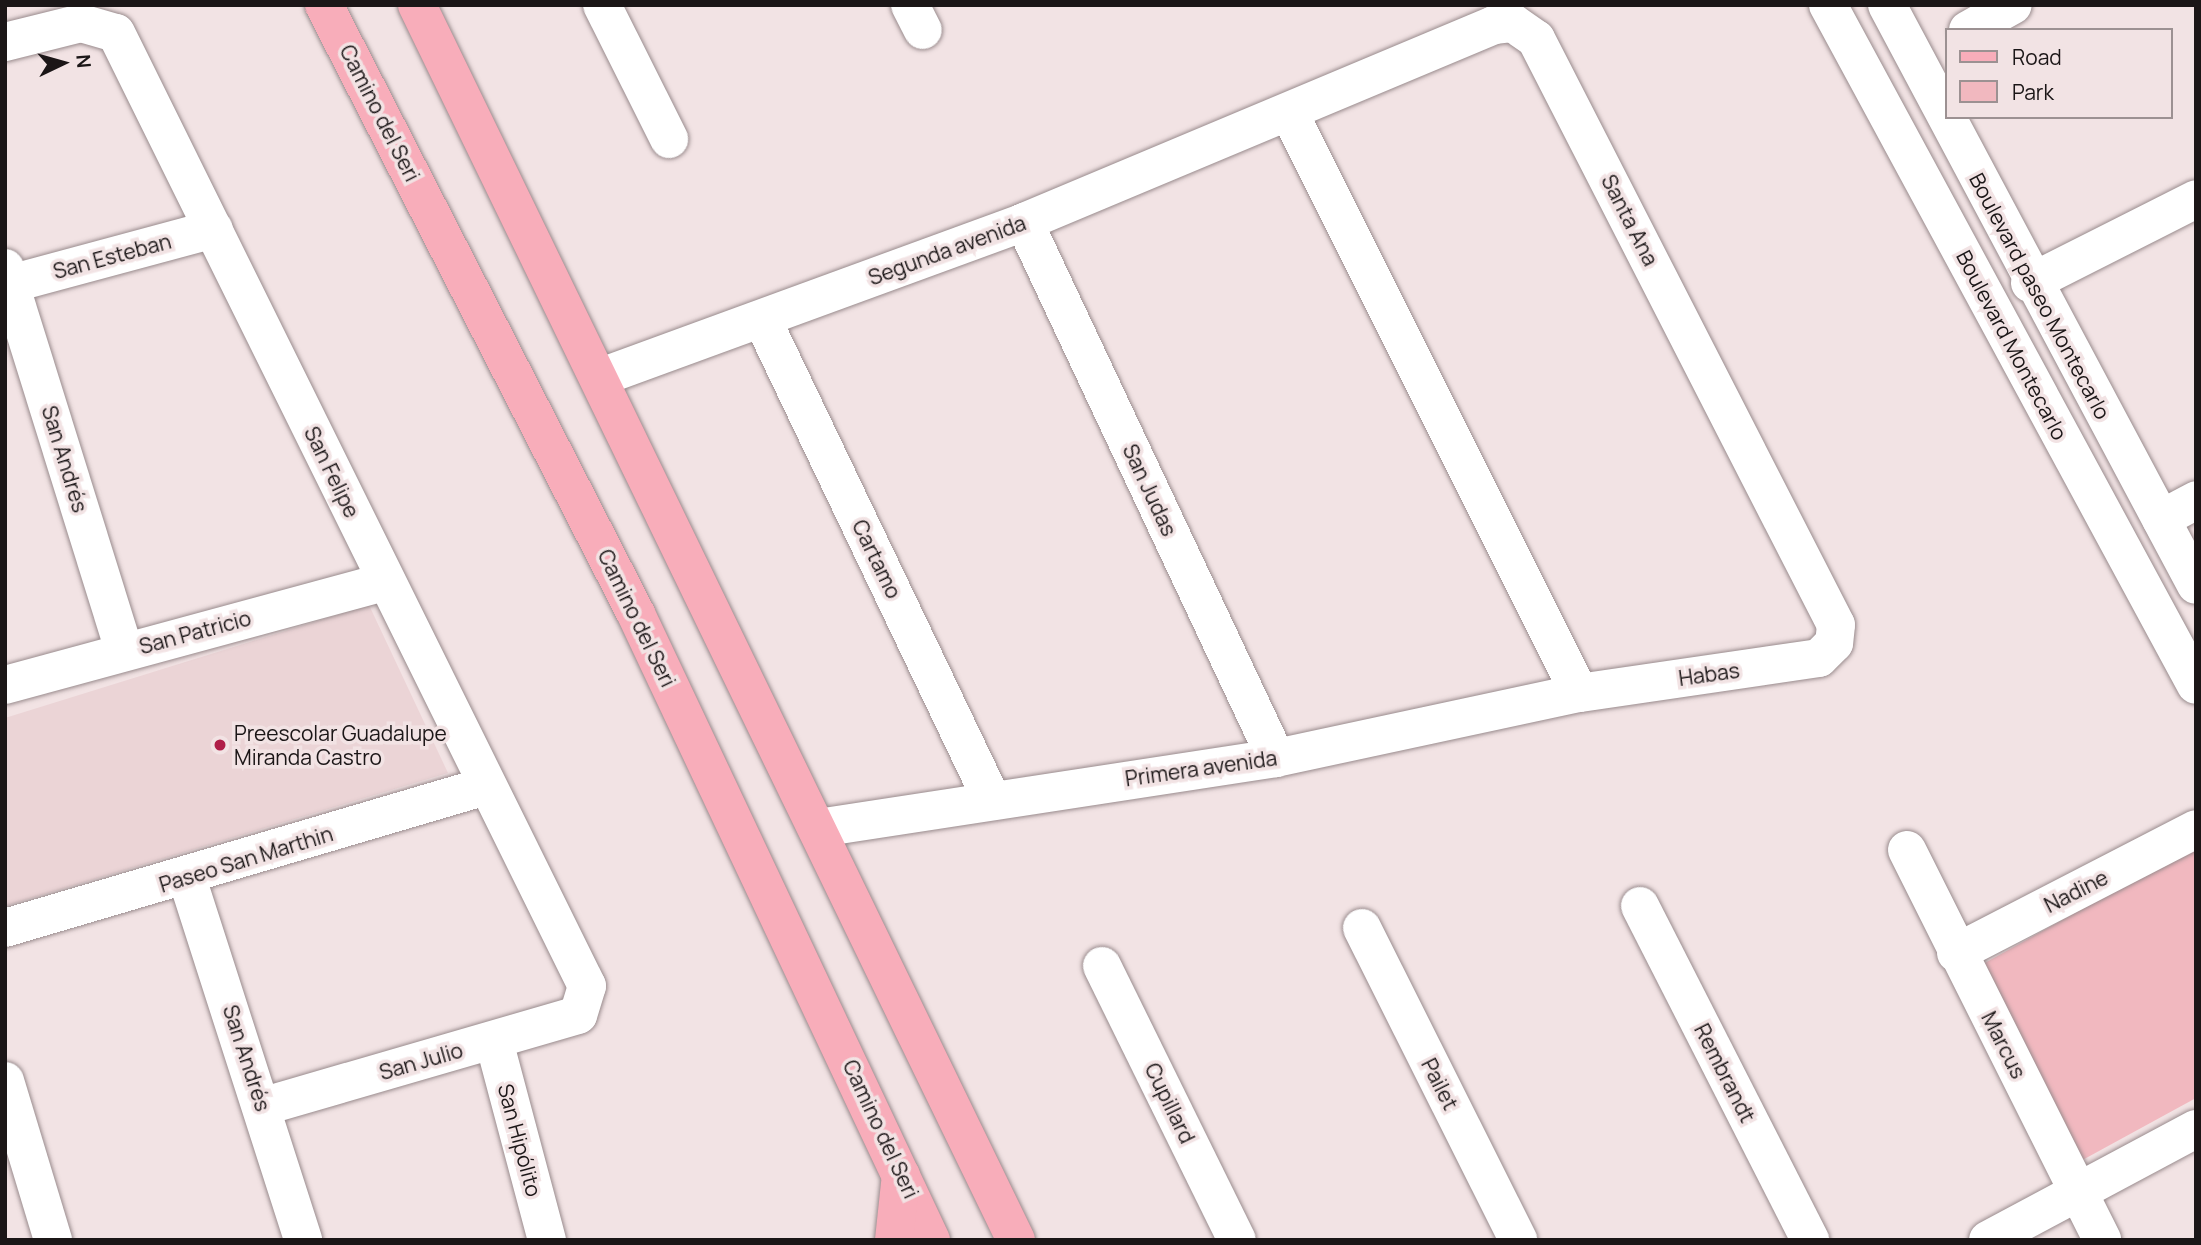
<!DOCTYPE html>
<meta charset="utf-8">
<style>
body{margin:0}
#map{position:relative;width:2201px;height:1245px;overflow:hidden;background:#f2e3e4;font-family:Manrope,sans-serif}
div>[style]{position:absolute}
.built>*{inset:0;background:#ebd4d6}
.green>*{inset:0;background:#f1b8bf}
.roads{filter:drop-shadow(0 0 2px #998b8d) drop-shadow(0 0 2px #998b8d)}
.street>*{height:38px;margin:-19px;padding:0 19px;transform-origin:19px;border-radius:19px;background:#fff}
.primary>*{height:38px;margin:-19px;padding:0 19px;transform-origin:19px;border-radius:19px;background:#f8adba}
.dots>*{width:19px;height:19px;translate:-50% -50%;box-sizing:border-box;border:4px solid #f2e3e4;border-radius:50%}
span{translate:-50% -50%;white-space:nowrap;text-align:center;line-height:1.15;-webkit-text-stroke:7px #f2e3e4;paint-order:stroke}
.street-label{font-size:21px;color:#1b1617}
.poi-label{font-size:21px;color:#1b1617}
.left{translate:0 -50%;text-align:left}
.frame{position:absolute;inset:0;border:7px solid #1b1617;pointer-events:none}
.legend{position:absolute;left:1945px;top:28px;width:228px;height:91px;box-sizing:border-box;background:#f2e3e4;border:2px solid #9c9192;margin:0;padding:9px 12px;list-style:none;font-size:21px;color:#1b1617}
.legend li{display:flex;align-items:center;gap:14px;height:35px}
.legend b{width:35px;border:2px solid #9c9192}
.north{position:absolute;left:28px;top:28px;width:70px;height:70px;-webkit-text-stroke:5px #f2e3e4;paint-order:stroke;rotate:85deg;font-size:19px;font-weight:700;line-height:28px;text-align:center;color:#1b1617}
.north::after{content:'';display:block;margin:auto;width:24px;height:32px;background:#1b1617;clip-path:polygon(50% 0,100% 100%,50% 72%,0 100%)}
</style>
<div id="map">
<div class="built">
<i style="clip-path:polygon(369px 605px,448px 773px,5px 906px,5px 718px)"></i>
</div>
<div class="green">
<i style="clip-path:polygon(2196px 846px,2196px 1098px,2077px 1163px,1983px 964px)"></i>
</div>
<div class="roads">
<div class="street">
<i style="left:602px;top:5px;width:150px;rotate:63.4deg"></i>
<i style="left:910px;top:5px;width:28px;rotate:63deg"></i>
<i style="left:1828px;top:5px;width:773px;rotate:61.58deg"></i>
<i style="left:1887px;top:5px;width:657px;rotate:61.95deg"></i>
<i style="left:1968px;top:30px;width:51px;rotate:-29.1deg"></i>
<i style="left:5px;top:42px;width:78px;rotate:-14deg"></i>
<i style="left:81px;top:23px;width:36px;rotate:16deg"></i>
<i style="left:116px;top:33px;width:1063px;rotate:63.7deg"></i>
<i style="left:587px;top:986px;width:30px;rotate:107deg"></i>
<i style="left:578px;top:1015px;width:327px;rotate:163.8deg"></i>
<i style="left:1289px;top:112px;width:649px;rotate:63.47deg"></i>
<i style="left:1024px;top:222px;width:592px;rotate:64.82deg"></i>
<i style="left:5px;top:268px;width:400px;rotate:72.7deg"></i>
<i style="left:2030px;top:283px;width:186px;rotate:-26.8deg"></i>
<i style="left:10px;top:284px;width:211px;rotate:-15.1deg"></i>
<i style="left:762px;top:319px;width:531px;rotate:64.45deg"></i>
<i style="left:601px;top:377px;width:451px;rotate:-20.1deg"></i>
<i style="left:1024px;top:222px;width:510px;rotate:-22.74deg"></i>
<i style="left:1494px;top:25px;width:19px;rotate:-6deg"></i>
<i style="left:1513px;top:23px;width:28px;rotate:35deg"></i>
<i style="left:1536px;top:39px;width:658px;rotate:62.89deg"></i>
<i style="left:1836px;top:625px;width:18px;rotate:96deg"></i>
<i style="left:1834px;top:643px;width:21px;rotate:135deg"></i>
<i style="left:1819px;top:658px;width:243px;rotate:171.7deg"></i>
<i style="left:1579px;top:693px;width:310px;rotate:167.9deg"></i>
<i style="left:1276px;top:758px;width:461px;rotate:171.3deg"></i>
<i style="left:2161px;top:519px;width:40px;rotate:-28deg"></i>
<i style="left:5px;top:685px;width:394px;rotate:-15.2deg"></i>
<i style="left:1907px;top:850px;width:436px;rotate:63.4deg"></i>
<i style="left:187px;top:878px;width:380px;rotate:72.2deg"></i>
<i style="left:1640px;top:906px;width:375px;rotate:63deg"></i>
<i style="left:5px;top:928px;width:502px;rotate:-16.45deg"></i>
<i style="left:1362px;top:928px;width:349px;rotate:63.4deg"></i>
<i style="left:1956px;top:953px;width:270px;rotate:-27.3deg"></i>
<i style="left:1102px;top:966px;width:305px;rotate:63.8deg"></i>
<i style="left:494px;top:1041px;width:206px;rotate:75.1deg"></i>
<i style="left:5px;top:1081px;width:166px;rotate:73.2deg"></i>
<i style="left:1988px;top:1240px;width:236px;rotate:-28.1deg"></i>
</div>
<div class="primary">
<i style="left:324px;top:5px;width:684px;rotate:62.87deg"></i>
<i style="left:636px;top:614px;width:692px;rotate:64.77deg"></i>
<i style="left:417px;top:5px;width:1373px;rotate:64.13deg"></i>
<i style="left:894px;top:1240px;width:65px;rotate:-83.9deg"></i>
</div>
</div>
<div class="dots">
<i style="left:220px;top:745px;background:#b01e48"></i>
</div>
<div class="street-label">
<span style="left:380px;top:113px;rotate:63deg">Camino del Seri</span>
<span style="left:1630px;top:220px;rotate:63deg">Santa Ana</span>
<span style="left:947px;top:250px;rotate:-20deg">Segunda avenida</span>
<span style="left:112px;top:256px;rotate:-15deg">San Esteban</span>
<span style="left:2040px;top:296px;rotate:62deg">Boulevard paseo Montecarlo</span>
<span style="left:2012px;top:345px;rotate:62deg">Boulevard Montecarlo</span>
<span style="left:65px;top:459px;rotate:73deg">San Andrés</span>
<span style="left:332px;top:472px;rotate:64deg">San Felipe</span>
<span style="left:1150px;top:490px;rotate:65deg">San Judas</span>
<span style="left:877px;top:559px;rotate:64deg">Cartamo</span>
<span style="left:637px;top:618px;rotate:64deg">Camino del Seri</span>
<span style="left:195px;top:632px;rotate:-15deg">San Patricio</span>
<span style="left:1709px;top:674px;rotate:-8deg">Habas</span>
<span style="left:1201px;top:768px;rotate:-8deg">Primera avenida</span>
<span style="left:246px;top:859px;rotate:-17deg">Paseo San Marthin</span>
<span style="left:2076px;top:891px;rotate:-27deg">Nadine</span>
<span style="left:2004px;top:1045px;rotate:63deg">Marcus</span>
<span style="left:247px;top:1058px;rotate:72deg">San Andrés</span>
<span style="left:421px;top:1061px;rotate:-16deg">San Julio</span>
<span style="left:1725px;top:1073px;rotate:63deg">Rembrandt</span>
<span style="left:1440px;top:1084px;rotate:63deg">Pailet</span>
<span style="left:1170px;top:1103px;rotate:64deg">Cupillard</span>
<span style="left:881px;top:1129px;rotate:65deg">Camino del Seri</span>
<span style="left:520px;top:1140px;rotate:75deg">San Hipólito</span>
</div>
<div class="poi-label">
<span class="left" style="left:234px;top:745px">Preescolar Guadalupe<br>Miranda Castro</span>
</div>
<div class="frame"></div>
<ul class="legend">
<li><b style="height:9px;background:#f8adba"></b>Road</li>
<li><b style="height:19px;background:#f1b8bf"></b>Park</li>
</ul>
<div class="north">N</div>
</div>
